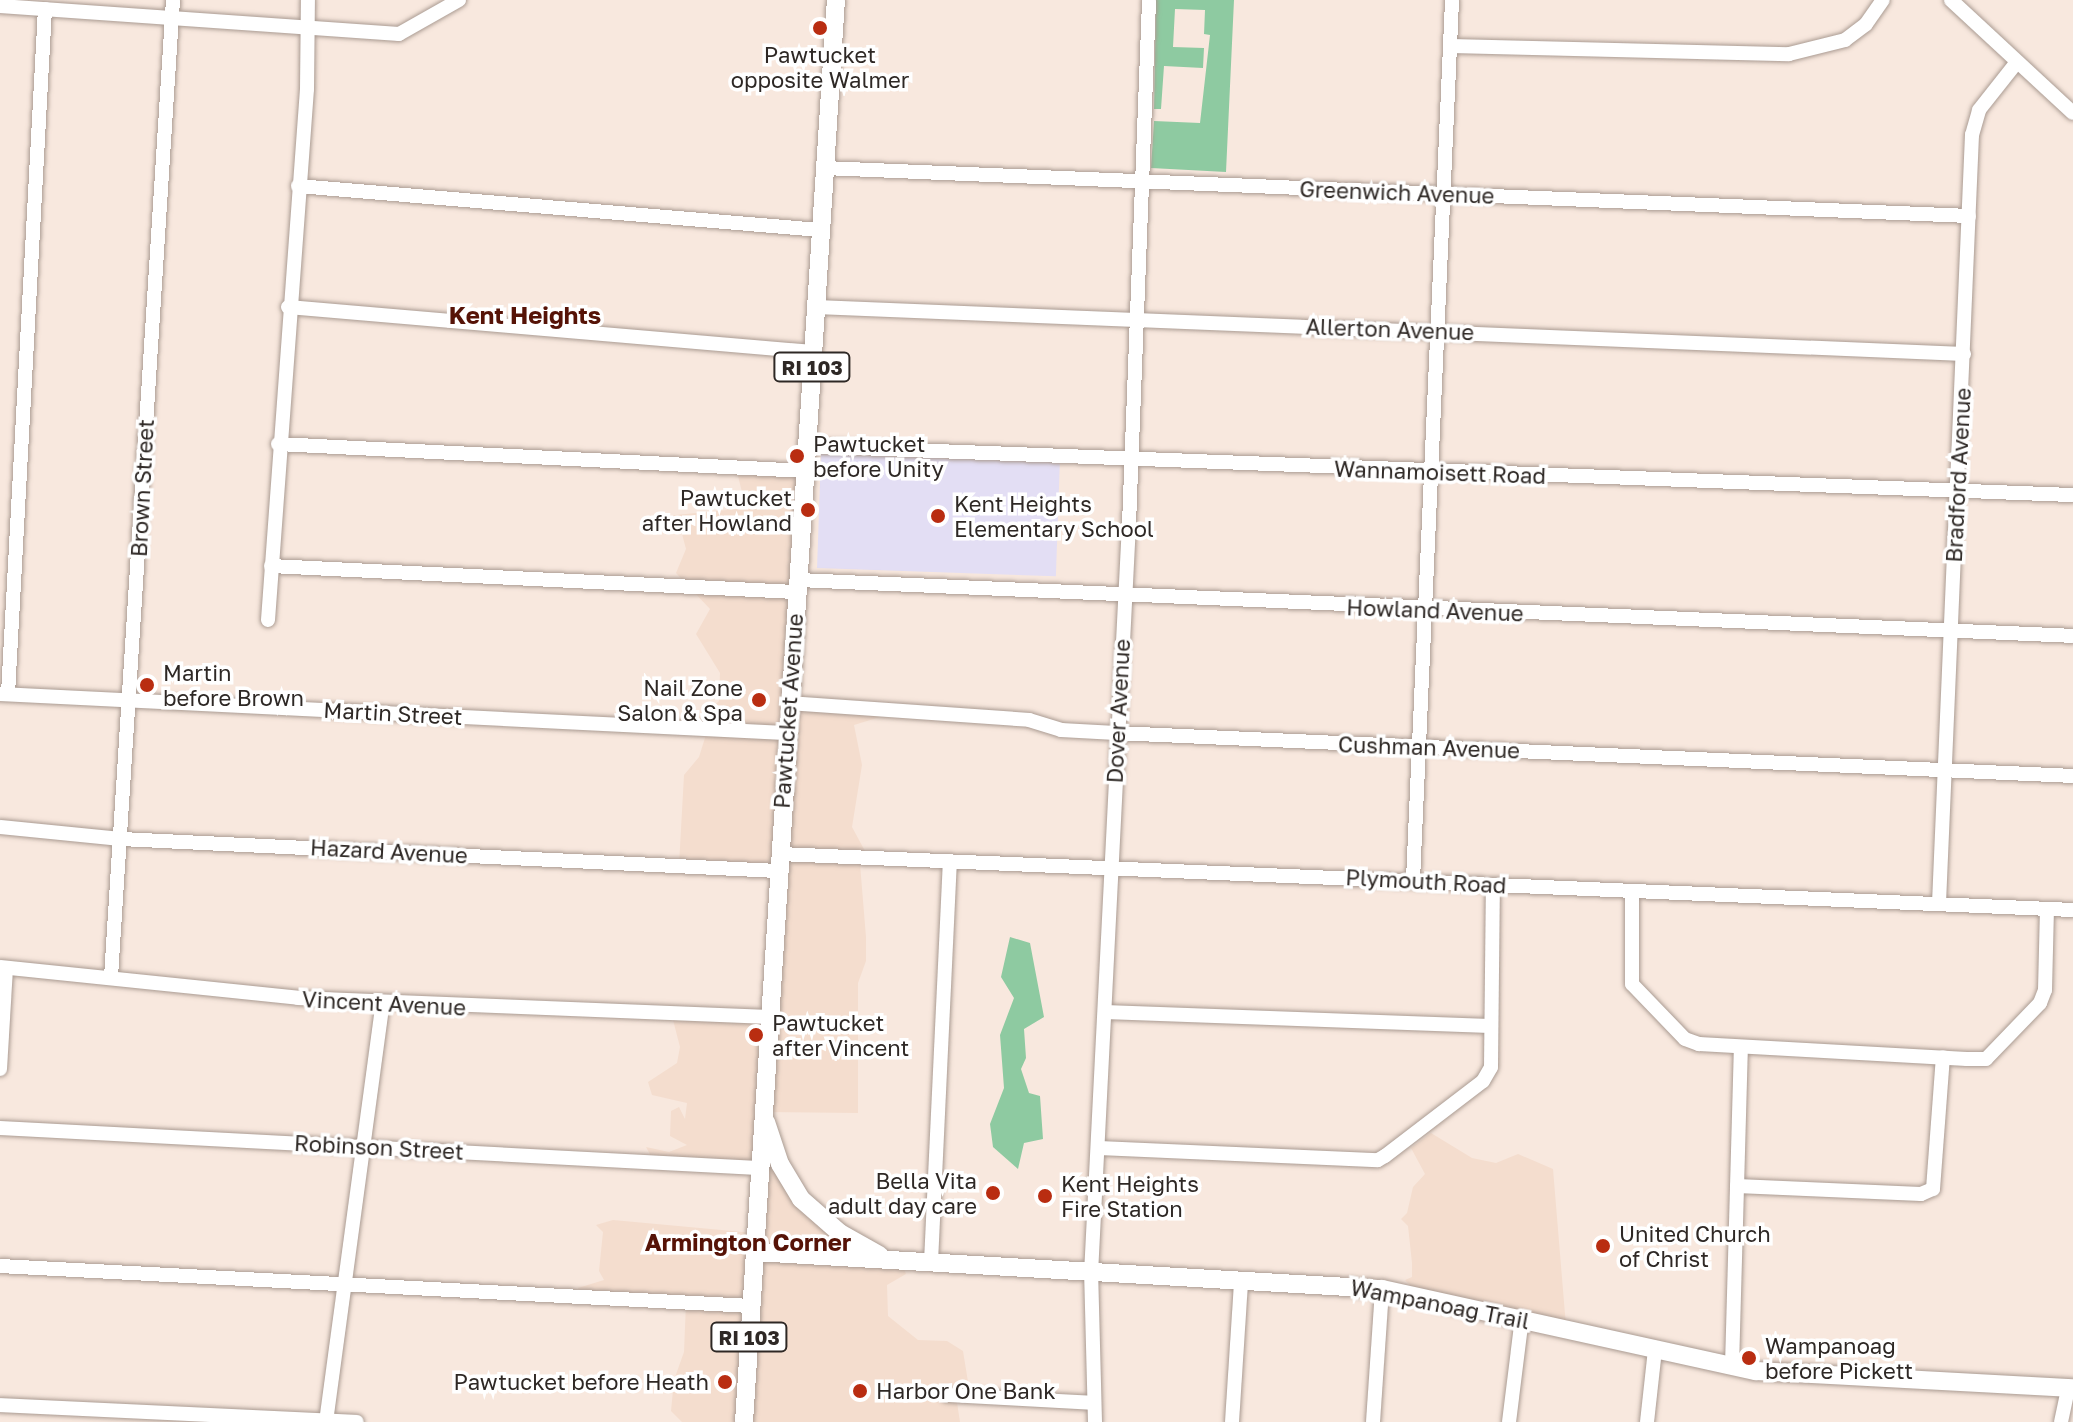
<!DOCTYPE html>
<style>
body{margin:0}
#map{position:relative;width:2073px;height:1422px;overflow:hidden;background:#f8e8de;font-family:"Golos Text",sans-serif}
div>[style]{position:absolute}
.built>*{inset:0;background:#f4ddce}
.education>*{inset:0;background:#e3def4;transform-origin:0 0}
.green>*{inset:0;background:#8ecaa1}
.roads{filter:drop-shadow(0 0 2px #aa9b92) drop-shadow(0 0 2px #aa9b92)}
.minor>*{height:14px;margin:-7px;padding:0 7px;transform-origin:7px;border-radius:7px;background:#fff}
.major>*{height:18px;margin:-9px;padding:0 9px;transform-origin:9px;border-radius:9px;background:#fff}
.dots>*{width:22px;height:22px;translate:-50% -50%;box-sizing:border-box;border:4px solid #fff;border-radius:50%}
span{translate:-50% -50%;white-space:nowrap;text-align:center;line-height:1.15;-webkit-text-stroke:7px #fff;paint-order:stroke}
.shield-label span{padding:2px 6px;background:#fff;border:2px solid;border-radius:6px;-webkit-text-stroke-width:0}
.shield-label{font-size:20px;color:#2e2825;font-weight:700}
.poi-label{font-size:22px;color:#2e2825}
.left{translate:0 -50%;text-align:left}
.right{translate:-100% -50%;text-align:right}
.street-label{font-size:22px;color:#2e2825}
.neighbourhood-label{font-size:24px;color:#561307;font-weight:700}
</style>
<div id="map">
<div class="built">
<i style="clip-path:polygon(736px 468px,803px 470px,788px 702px,877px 709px,880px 717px,854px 725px,862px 765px,852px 827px,865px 851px,860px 864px,866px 937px,866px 961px,858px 983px,858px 1113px,764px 1112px,802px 1203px,901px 1261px,906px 1274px,887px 1285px,888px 1316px,918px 1340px,947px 1341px,963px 1351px,969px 1388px,956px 1396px,960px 1422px,682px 1422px,671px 1411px,674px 1380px,684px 1352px,686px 1303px,582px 1298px,578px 1288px,604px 1280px,599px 1271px,603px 1232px,596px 1225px,613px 1220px,754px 1233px,756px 1167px,654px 1162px,646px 1147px,669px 1152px,687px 1145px,670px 1136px,671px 1111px,679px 1107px,685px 1119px,687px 1103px,652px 1095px,648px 1082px,677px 1063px,680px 1047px,673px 1020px,678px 1013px,770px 1016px,777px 871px,679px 865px,684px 775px,699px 757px,709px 725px,705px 714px,719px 701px,720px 673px,696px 634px,710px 609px,676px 573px,686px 549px,682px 534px,665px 516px,727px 510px,742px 492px)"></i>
<i style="clip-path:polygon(1431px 1133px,1472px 1158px,1496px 1163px,1518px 1154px,1553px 1169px,1566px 1326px,1411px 1286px,1405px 1280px,1412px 1277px,1412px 1263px,1408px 1226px,1401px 1219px,1407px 1213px,1413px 1187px,1425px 1174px,1411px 1148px)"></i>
</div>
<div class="education">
<i style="left:821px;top:454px;width:239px;height:114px;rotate:2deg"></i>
</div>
<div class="green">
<i style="clip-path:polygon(1156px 0,1234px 0,1226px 172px,1151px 168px,1154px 121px,1200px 123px,1210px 35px,1204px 34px,1205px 10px,1175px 9px,1173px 47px,1204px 48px,1203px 68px,1164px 66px,1161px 109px,1154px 109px)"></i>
<i style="clip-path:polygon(1010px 937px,1030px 943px,1044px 1017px,1024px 1029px,1026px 1058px,1021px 1069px,1029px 1093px,1040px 1096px,1043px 1139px,1024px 1143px,1018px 1169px,993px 1147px,990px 1124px,1004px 1088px,1000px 1035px,1014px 998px,1001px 977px)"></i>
</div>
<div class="roads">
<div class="minor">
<i style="left:1951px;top:0;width:166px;rotate:42.8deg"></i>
<i style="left:0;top:6px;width:400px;rotate:4deg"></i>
<i style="left:399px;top:34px;width:69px;rotate:-29.5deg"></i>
<i style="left:1451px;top:46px;width:338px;rotate:1.4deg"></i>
<i style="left:1789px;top:54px;width:58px;rotate:-14deg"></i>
<i style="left:1845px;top:40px;width:26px;rotate:-37deg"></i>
<i style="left:1866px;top:24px;width:29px;rotate:-55deg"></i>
<i style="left:824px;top:168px;width:1146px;rotate:2.4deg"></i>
<i style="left:298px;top:186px;width:524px;rotate:4.82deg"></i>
<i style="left:288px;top:307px;width:527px;rotate:4.9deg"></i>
<i style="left:816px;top:307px;width:1149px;rotate:2.34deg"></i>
<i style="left:278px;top:444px;width:528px;rotate:2.93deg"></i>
<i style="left:807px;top:446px;width:1267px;rotate:2.22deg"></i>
<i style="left:271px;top:566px;width:526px;rotate:2.84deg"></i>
<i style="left:798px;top:580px;width:1276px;rotate:2.51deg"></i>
<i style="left:268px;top:620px;width:532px;rotate:-85.8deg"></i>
<i style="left:307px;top:89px;width:89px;rotate:-89.4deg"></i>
<i style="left:0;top:694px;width:786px;rotate:2.84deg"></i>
<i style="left:8px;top:694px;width:686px;rotate:-86.91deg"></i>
<i style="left:788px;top:703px;width:242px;rotate:4deg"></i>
<i style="left:1029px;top:720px;width:34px;rotate:17deg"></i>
<i style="left:1061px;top:730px;width:55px;rotate:3.1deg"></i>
<i style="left:1116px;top:733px;width:958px;rotate:2.57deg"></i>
<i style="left:0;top:827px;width:122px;rotate:5.7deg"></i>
<i style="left:121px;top:839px;width:658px;rotate:2.79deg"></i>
<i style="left:780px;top:854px;width:1294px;rotate:2.48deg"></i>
<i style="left:1413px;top:880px;width:881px;rotate:-87.46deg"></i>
<i style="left:1632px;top:891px;width:93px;rotate:90deg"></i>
<i style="left:1632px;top:984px;width:76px;rotate:46.1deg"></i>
<i style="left:1685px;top:1039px;width:15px;rotate:20deg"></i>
<i style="left:1699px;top:1044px;width:268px;rotate:3.2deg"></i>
<i style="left:1967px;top:1059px;width:19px"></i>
<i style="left:1986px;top:1059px;width:78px;rotate:-46deg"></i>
<i style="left:2040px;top:1003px;width:14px;rotate:-69deg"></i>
<i style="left:2045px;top:990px;width:81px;rotate:-88.6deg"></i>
<i style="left:1939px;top:903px;width:769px;rotate:-87.54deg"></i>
<i style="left:1972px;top:135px;width:26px;rotate:-74deg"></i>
<i style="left:1979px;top:110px;width:61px;rotate:-51.6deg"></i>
<i style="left:0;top:967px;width:300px;rotate:5.9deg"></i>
<i style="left:298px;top:998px;width:471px;rotate:2.3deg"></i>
<i style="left:111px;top:977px;width:979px;rotate:-86.37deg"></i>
<i style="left:1105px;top:1012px;width:385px;rotate:2.1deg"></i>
<i style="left:0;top:1069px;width:101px;rotate:-86.6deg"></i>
<i style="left:0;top:1128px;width:759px;rotate:3.02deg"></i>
<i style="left:1099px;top:1148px;width:279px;rotate:2.5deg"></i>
<i style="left:1378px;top:1160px;width:8px;rotate:-30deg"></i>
<i style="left:1385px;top:1156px;width:123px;rotate:-37.4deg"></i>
<i style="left:1483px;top:1081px;width:16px;rotate:-60deg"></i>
<i style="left:1491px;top:1067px;width:182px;rotate:-89.4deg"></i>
<i style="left:1737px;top:1186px;width:184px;rotate:2.5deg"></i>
<i style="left:1921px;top:1194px;width:13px;rotate:-23deg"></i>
<i style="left:1933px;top:1189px;width:132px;rotate:-85.7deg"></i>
<i style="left:931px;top:1262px;width:401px;rotate:-87.3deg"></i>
<i style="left:0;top:1266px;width:752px;rotate:3.05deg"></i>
<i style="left:1732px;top:1366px;width:319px;rotate:-88.4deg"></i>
<i style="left:947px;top:1395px;width:147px;rotate:3.1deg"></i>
<i style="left:0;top:1405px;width:357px;rotate:2.7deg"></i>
<i style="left:326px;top:1422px;width:423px;rotate:-82.3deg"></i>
<i style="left:1095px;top:1422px;width:148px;rotate:-91.5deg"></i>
<i style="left:1091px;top:1274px;width:751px;rotate:-87.1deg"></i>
<i style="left:1129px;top:524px;width:524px;rotate:-87.81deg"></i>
<i style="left:1232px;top:1422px;width:141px;rotate:-86.3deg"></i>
<i style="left:1373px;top:1422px;width:133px;rotate:-86.1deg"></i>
<i style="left:1509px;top:1422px;width:105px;rotate:-82.9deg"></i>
<i style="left:1647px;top:1422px;width:73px;rotate:-83.7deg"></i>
<i style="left:2061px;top:1422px;width:35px;rotate:-78deg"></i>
</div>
<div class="major">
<i style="left:766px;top:1122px;width:44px;rotate:71.6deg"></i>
<i style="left:780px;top:1164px;width:41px;rotate:59deg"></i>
<i style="left:801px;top:1199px;width:52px;rotate:41.1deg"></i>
<i style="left:840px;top:1233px;width:45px;rotate:29.4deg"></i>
<i style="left:755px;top:1252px;width:628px;rotate:3.38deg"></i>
<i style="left:1382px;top:1289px;width:383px;rotate:12.4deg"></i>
<i style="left:1756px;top:1371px;width:317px;rotate:3.1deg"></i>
<i style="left:744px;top:1422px;width:1425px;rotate:-86.3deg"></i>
</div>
</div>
<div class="dots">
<i style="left:820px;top:28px;background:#b92d11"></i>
<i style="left:797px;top:456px;background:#b92d11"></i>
<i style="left:808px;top:510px;background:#b92d11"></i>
<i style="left:938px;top:516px;background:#b92d11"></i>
<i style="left:147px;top:685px;background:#b92d11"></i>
<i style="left:759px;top:700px;background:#b92d11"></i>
<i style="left:756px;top:1035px;background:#b92d11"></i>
<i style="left:993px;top:1193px;background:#b92d11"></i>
<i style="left:1045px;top:1196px;background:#b92d11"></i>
<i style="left:1603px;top:1246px;background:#b92d11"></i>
<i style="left:1749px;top:1358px;background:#b92d11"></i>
<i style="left:725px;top:1382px;background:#b92d11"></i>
<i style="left:860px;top:1391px;background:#b92d11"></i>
</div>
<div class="shield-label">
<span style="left:812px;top:367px">RI 103</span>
<span style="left:749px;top:1337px">RI 103</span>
</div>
<div class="poi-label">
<span style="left:820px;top:67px">Pawtucket<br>opposite Walmer</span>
<span class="left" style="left:813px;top:456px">Pawtucket<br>before Unity</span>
<span class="right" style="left:792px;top:510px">Pawtucket<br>after Howland</span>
<span class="left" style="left:954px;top:516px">Kent Heights<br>Elementary School</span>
<span class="left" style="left:163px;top:685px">Martin<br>before Brown</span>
<span class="right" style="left:743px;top:700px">Nail Zone<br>Salon &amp; Spa</span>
<span class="left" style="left:772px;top:1035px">Pawtucket<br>after Vincent</span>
<span class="right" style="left:977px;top:1193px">Bella Vita<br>adult day care</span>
<span class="left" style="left:1061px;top:1196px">Kent Heights<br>Fire Station</span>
<span class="left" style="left:1619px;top:1246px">United Church<br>of Christ</span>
<span class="left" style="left:1765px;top:1358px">Wampanoag<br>before Pickett</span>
<span class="right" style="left:709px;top:1382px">Pawtucket before Heath</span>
<span class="left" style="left:876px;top:1391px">Harbor One Bank</span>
</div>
<div class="street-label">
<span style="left:1397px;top:192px;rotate:2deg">Greenwich Avenue</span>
<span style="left:1390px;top:329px;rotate:2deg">Allerton Avenue</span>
<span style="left:1440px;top:472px;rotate:2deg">Wannamoisett Road</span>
<span style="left:1958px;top:475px;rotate:-87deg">Bradford Avenue</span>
<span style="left:142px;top:488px;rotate:-87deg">Brown Street</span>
<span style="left:1435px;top:610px;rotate:2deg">Howland Avenue</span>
<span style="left:788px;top:711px;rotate:-86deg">Pawtucket Avenue</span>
<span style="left:1118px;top:711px;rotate:-87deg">Dover Avenue</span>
<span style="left:393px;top:713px;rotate:3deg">Martin Street</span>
<span style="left:1429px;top:747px;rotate:2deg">Cushman Avenue</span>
<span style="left:389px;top:851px;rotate:3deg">Hazard Avenue</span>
<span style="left:1426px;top:881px;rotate:3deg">Plymouth Road</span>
<span style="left:384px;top:1003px;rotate:3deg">Vincent Avenue</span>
<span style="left:379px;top:1147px;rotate:3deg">Robinson Street</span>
<span style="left:1440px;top:1304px;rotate:11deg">Wampanoag Trail</span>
</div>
<div class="neighbourhood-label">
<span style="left:525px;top:315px">Kent Heights</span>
<span style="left:748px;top:1242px">Armington Corner</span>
</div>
</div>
